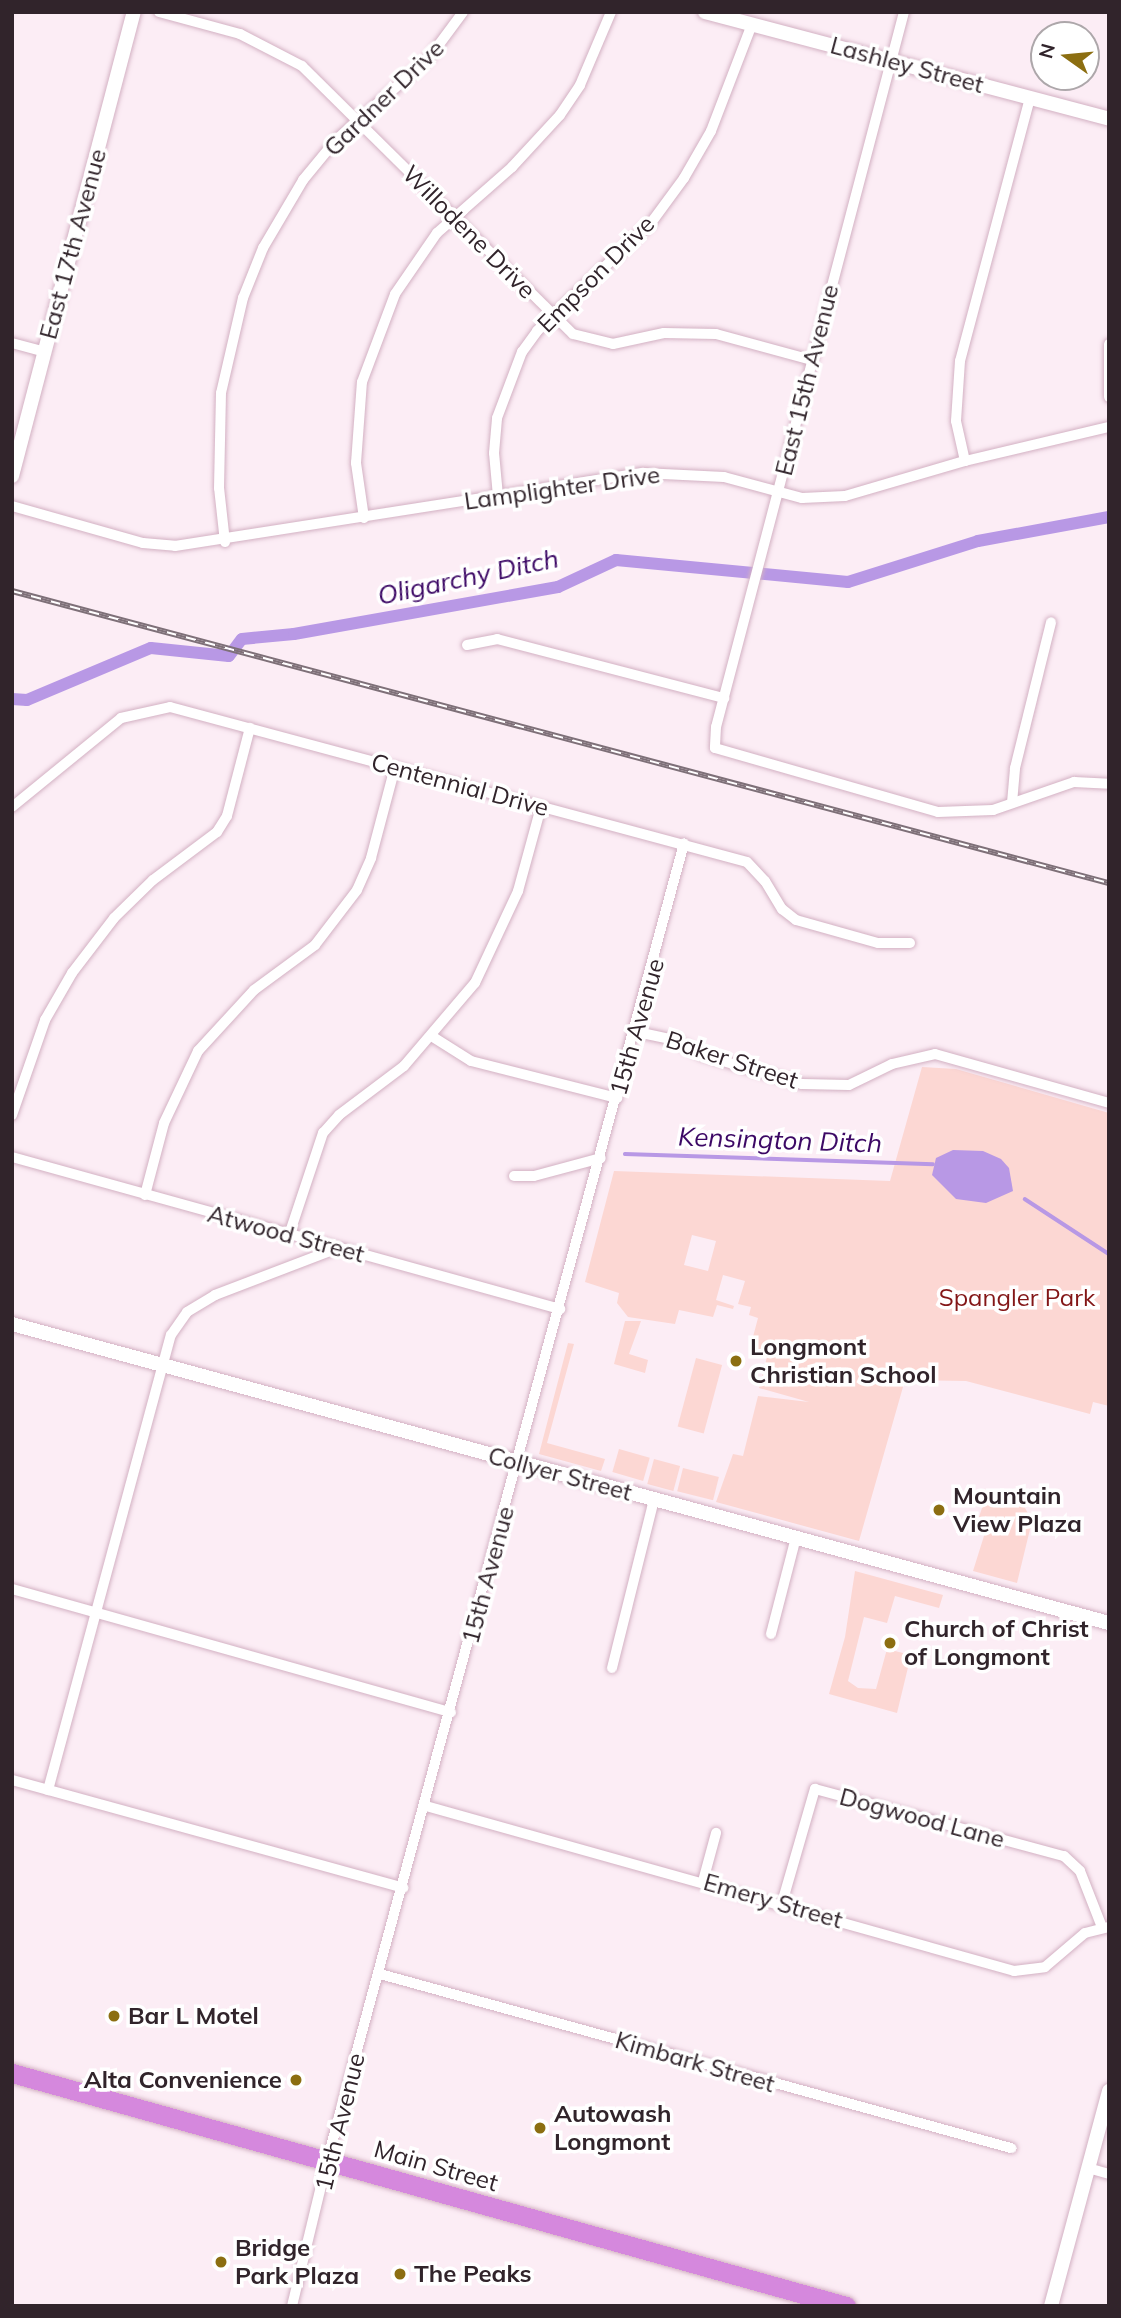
<!DOCTYPE html>
<style>
body{margin:0}
#map{position:relative;width:1121px;height:2318px;overflow:hidden;background:#fcedf5;font-family:Mulish,sans-serif}
div>[style]{position:absolute}
.green>*{inset:0;background:#fcd7d3;transform-origin:0 0}
.water>*{inset:0;background:#b898e5}
.stream>*{height:3.5px;margin:-1.75px;padding:0 1.75px;transform-origin:1.75px;border-radius:1.75px;background:#b898e5}
.canal>*{height:12px;margin:-6px;padding:0 6px;transform-origin:6px;border-radius:6px;background:#b898e5}
.roads{filter:drop-shadow(0 0 2px #d3b1c3) drop-shadow(0 0 2px #d3b1c3)}
.street>*{height:10px;margin:-5px;padding:0 5px;transform-origin:5px;border-radius:5px;background:#fff}
.secondary>*{height:14px;margin:-7px;padding:0 7px;transform-origin:7px;border-radius:7px;background:#fff}
.highway>*{height:19px;margin:-9.5px;padding:0 9.5px;transform-origin:9.5px;border-radius:9.5px;background:#d588dd}
.rail>*{height:6px;margin-top:-3px;transform-origin:0;background:repeating-linear-gradient(90deg,#fff 0 10px,#7e7078 0 20px);box-sizing:border-box;border-block:2px solid #7e7078}
.dots>*{width:19px;height:19px;translate:-50% -50%;box-sizing:border-box;border:4px solid #fff;border-radius:50%}
span{translate:-50% -50%;white-space:nowrap;text-align:center;line-height:1.15;-webkit-text-stroke:7px #fff;paint-order:stroke}
.street-label{font-size:24px;color:#31242b}
.park-label{font-size:24px;color:#831617}
.poi-label{font-size:24px;color:#31242b;font-weight:700}
.left{translate:0 -50%;text-align:left}
.right{translate:-100% -50%;text-align:right}
.water-label{font-size:26px;color:#3c0865;font-style:italic}
.frame{position:absolute;inset:0;border:14px solid #31242b;pointer-events:none}
.north{position:absolute;left:1030px;top:21px;width:70px;height:70px;box-sizing:border-box;background:#fff;border:2px solid #ada7aa;border-radius:50%;rotate:285deg;font-size:19px;font-weight:700;line-height:28px;text-align:center;color:#31242b}
.north::after{content:'';display:block;margin:auto;width:24px;height:32px;background:#8c6e11;clip-path:polygon(50% 0,100% 100%,50% 72%,0 100%)}
</style>
<div id="map">
<div class="green">
<i style="clip-path:polygon(evenodd,922px 1067px,956px 1069px,1109px 1113px,1109px 1406px,1093px 1402px,1090px 1414px,966px 1381px,905px 1380px,859px 1541px,716px 1502px,733px 1454px,743px 1456px,758px 1396px,809px 1402px,759px 1388px,768px 1353px,750px 1348px,758px 1318px,749px 1315px,751px 1307px,738px 1304px,745px 1281px,723px 1275px,716px 1300px,734px 1306px,733px 1309px,717px 1305px,713px 1317px,679px 1310px,675px 1324px,628px 1317px,617px 1303px,619px 1293px,585px 1282px,614px 1171px,890px 1181px,922px 1067px,692px 1235px,716px 1241px,708px 1271px,684px 1265px,692px 1235px)"></i>
<i style="clip-path:polygon(625px 1321px,641px 1321px,629px 1354px,648px 1360px,645px 1373px,614px 1364px)"></i>
<i style="clip-path:polygon(568px 1343px,574px 1344px,547px 1443px,605px 1459px,601px 1471px,539px 1454px)"></i>
<i style="left:696px;top:1358px;width:27px;height:71px;rotate:15deg"></i>
<i style="left:619px;top:1449px;width:32px;height:24px;rotate:16deg"></i>
<i style="left:654px;top:1459px;width:27px;height:26px;rotate:15deg"></i>
<i style="left:683px;top:1468px;width:37px;height:24px;rotate:14deg"></i>
<i style="clip-path:polygon(997px 1499px,1024px 1506px,1032px 1521px,1017px 1583px,973px 1571px,989px 1520px,979px 1517px,982px 1508px)"></i>
<i style="clip-path:polygon(855px 1571px,943px 1595px,939px 1608px,895px 1596px,887px 1623px,864px 1617px,848px 1681px,858px 1688px,876px 1689px,887px 1649px,911px 1655px,897px 1713px,829px 1694px,845px 1637px)"></i>
</div>
<div class="water">
<i style="clip-path:polygon(953px 1150px,983px 1151px,1001px 1159px,1009px 1168px,1013px 1191px,986px 1203px,956px 1199px,932px 1175px,936px 1158px)"></i>
</div>
<div class="stream">
<i style="left:625px;top:1154px;width:308px;rotate:1.9deg"></i>
<i style="left:1025px;top:1199px;width:100px;rotate:33.2deg"></i>
</div>
<div class="canal">
<i style="left:12px;top:699px;width:15px;rotate:4deg"></i>
<i style="left:27px;top:700px;width:134px;rotate:-22.8deg"></i>
<i style="left:151px;top:648px;width:78px;rotate:5.9deg"></i>
<i style="left:229px;top:656px;width:21px;rotate:-53deg"></i>
<i style="left:242px;top:639px;width:52px;rotate:-5.5deg"></i>
<i style="left:294px;top:634px;width:268px;rotate:-10.1deg"></i>
<i style="left:558px;top:587px;width:64px;rotate:-25deg"></i>
<i style="left:616px;top:560px;width:233px;rotate:5.4deg"></i>
<i style="left:848px;top:582px;width:136px;rotate:-17.5deg"></i>
<i style="left:978px;top:541px;width:133px;rotate:-10.4deg"></i>
</div>
<div class="roads">
<div class="street">
<i style="left:159px;top:12px;width:84px;rotate:15.2deg"></i>
<i style="left:240px;top:34px;width:70px;rotate:27.3deg"></i>
<i style="left:302px;top:66px;width:381px;rotate:44.7deg"></i>
<i style="left:573px;top:334px;width:41px;rotate:14deg"></i>
<i style="left:613px;top:344px;width:52px;rotate:-12.2deg"></i>
<i style="left:664px;top:333px;width:52px;rotate:1.1deg"></i>
<i style="left:716px;top:334px;width:99px;rotate:15.2deg"></i>
<i style="left:904px;top:12px;width:739px;rotate:104.73deg"></i>
<i style="left:716px;top:727px;width:21px;rotate:93deg"></i>
<i style="left:715px;top:748px;width:232px;rotate:16deg"></i>
<i style="left:938px;top:812px;width:55px;rotate:-2.1deg"></i>
<i style="left:993px;top:810px;width:86px;rotate:-19.1deg"></i>
<i style="left:1074px;top:782px;width:35px;rotate:3deg"></i>
<i style="left:12px;top:343px;width:34px;rotate:15deg"></i>
<i style="left:1109px;top:344px;width:53px;rotate:90deg"></i>
<i style="left:965px;top:461px;width:41px;rotate:-102.7deg"></i>
<i style="left:956px;top:421px;width:60px;rotate:-86.2deg"></i>
<i style="left:960px;top:361px;width:272px;rotate:-75.1deg"></i>
<i style="left:498px;top:496px;width:43px;rotate:-95.3deg"></i>
<i style="left:494px;top:453px;width:35px;rotate:-85deg"></i>
<i style="left:497px;top:418px;width:71px;rotate:-69.3deg"></i>
<i style="left:522px;top:352px;width:26px;rotate:-54deg"></i>
<i style="left:537px;top:331px;width:157px;rotate:-43.5deg"></i>
<i style="left:651px;top:223px;width:56px;rotate:-53.7deg"></i>
<i style="left:684px;top:178px;width:54px;rotate:-60.1deg"></i>
<i style="left:711px;top:131px;width:115px;rotate:-69deg"></i>
<i style="left:12px;top:506px;width:136px;rotate:15.8deg"></i>
<i style="left:143px;top:543px;width:32px;rotate:5deg"></i>
<i style="left:175px;top:546px;width:474px;rotate:-8.9deg"></i>
<i style="left:643px;top:473px;width:81px;rotate:2.8deg"></i>
<i style="left:724px;top:477px;width:81px;rotate:15.1deg"></i>
<i style="left:802px;top:498px;width:43px;rotate:-2.7deg"></i>
<i style="left:845px;top:496px;width:125px;rotate:-16.3deg"></i>
<i style="left:965px;top:461px;width:148px;rotate:-13.3deg"></i>
<i style="left:364px;top:518px;width:56px;rotate:-98.3deg"></i>
<i style="left:356px;top:463px;width:81px;rotate:-85.8deg"></i>
<i style="left:362px;top:382px;width:94px;rotate:-69.4deg"></i>
<i style="left:395px;top:294px;width:74px;rotate:-55.5deg"></i>
<i style="left:437px;top:233px;width:100px;rotate:-41.3deg"></i>
<i style="left:512px;top:167px;width:71px;rotate:-47.3deg"></i>
<i style="left:560px;top:115px;width:36px;rotate:-56deg"></i>
<i style="left:580px;top:85px;width:79px;rotate:-67deg"></i>
<i style="left:225px;top:542px;width:54px;rotate:-96.3deg"></i>
<i style="left:219px;top:488px;width:95px;rotate:-88.8deg"></i>
<i style="left:221px;top:393px;width:98px;rotate:-77deg"></i>
<i style="left:243px;top:298px;width:54px;rotate:-68.2deg"></i>
<i style="left:263px;top:248px;width:79px;rotate:-59.5deg"></i>
<i style="left:303px;top:180px;width:52px;rotate:-50.5deg"></i>
<i style="left:336px;top:140px;width:124px;rotate:-41.4deg"></i>
<i style="left:429px;top:58px;width:57px;rotate:-53.5deg"></i>
<i style="left:467px;top:645px;width:31px;rotate:-11deg"></i>
<i style="left:497px;top:639px;width:235px;rotate:14.6deg"></i>
<i style="left:1012px;top:803px;width:35px;rotate:-85deg"></i>
<i style="left:1015px;top:768px;width:150px;rotate:-76.1deg"></i>
<i style="left:12px;top:807px;width:141px;rotate:-39.2deg"></i>
<i style="left:121px;top:718px;width:50px;rotate:-12.7deg"></i>
<i style="left:170px;top:707px;width:597px;rotate:15.04deg"></i>
<i style="left:747px;top:862px;width:26px;rotate:47deg"></i>
<i style="left:765px;top:881px;width:33px;rotate:59deg"></i>
<i style="left:782px;top:909px;width:18px;rotate:38deg"></i>
<i style="left:796px;top:920px;width:85px;rotate:15.7deg"></i>
<i style="left:878px;top:943px;width:32px"></i>
<i style="left:637px;top:1032px;width:38px;rotate:12deg"></i>
<i style="left:674px;top:1040px;width:32px;rotate:28deg"></i>
<i style="left:702px;top:1055px;width:104px;rotate:16.2deg"></i>
<i style="left:802px;top:1084px;width:47px;rotate:1.2deg"></i>
<i style="left:849px;top:1085px;width:48px;rotate:-26deg"></i>
<i style="left:892px;top:1064px;width:44px;rotate:-13.1deg"></i>
<i style="left:935px;top:1054px;width:181px;rotate:15.7deg"></i>
<i style="left:433px;top:1037px;width:45px;rotate:32.3deg"></i>
<i style="left:471px;top:1061px;width:151px;rotate:14.2deg"></i>
<i style="left:12px;top:1115px;width:101px;rotate:-70.8deg"></i>
<i style="left:45px;top:1020px;width:54px;rotate:-60.1deg"></i>
<i style="left:72px;top:973px;width:69px;rotate:-52.6deg"></i>
<i style="left:114px;top:918px;width:54px;rotate:-44.3deg"></i>
<i style="left:153px;top:880px;width:80px;rotate:-36.9deg"></i>
<i style="left:217px;top:832px;width:19px;rotate:-58deg"></i>
<i style="left:227px;top:816px;width:91px;rotate:-75.4deg"></i>
<i style="left:12px;top:1157px;width:569px;rotate:15.5deg"></i>
<i style="left:514px;top:1176px;width:20px"></i>
<i style="left:534px;top:1176px;width:69px;rotate:-15deg"></i>
<i style="left:145px;top:1195px;width:74px;rotate:-75.2deg"></i>
<i style="left:164px;top:1123px;width:80px;rotate:-64.7deg"></i>
<i style="left:198px;top:1051px;width:83px;rotate:-47.4deg"></i>
<i style="left:254px;top:990px;width:76px;rotate:-36.4deg"></i>
<i style="left:315px;top:945px;width:69px;rotate:-52.6deg"></i>
<i style="left:357px;top:890px;width:35px;rotate:-66deg"></i>
<i style="left:371px;top:858px;width:94px;rotate:-75.2deg"></i>
<i style="left:289px;top:1235px;width:108px;rotate:-71.6deg"></i>
<i style="left:323px;top:1133px;width:24px;rotate:-48deg"></i>
<i style="left:339px;top:1115px;width:81px;rotate:-37deg"></i>
<i style="left:404px;top:1066px;width:109px;rotate:-49.5deg"></i>
<i style="left:475px;top:983px;width:102px;rotate:-64.9deg"></i>
<i style="left:518px;top:891px;width:87px;rotate:-74.7deg"></i>
<i style="left:12px;top:1589px;width:456px;rotate:15.7deg"></i>
<i style="left:771px;top:1634px;width:100px;rotate:-75.5deg"></i>
<i style="left:612px;top:1668px;width:173px;rotate:-76deg"></i>
<i style="left:12px;top:1780px;width:406px;rotate:15.4deg"></i>
<i style="left:48px;top:1790px;width:471px;rotate:-74.9deg"></i>
<i style="left:171px;top:1335px;width:28px;rotate:-55deg"></i>
<i style="left:187px;top:1312px;width:33px;rotate:-31deg"></i>
<i style="left:215px;top:1295px;width:132px;rotate:-20.9deg"></i>
<i style="left:426px;top:1806px;width:611px;rotate:15.67deg"></i>
<i style="left:1014px;top:1971px;width:31px;rotate:-7deg"></i>
<i style="left:1045px;top:1967px;width:52px;rotate:-40.4deg"></i>
<i style="left:1085px;top:1933px;width:25px;rotate:-14deg"></i>
<i style="left:703px;top:1881px;width:50px;rotate:-74.8deg"></i>
<i style="left:782px;top:1903px;width:119px;rotate:-73.9deg"></i>
<i style="left:815px;top:1789px;width:258px;rotate:15.1deg"></i>
<i style="left:1064px;top:1856px;width:22px;rotate:43deg"></i>
<i style="left:1080px;top:1871px;width:60px;rotate:68.6deg"></i>
<i style="left:380px;top:1974px;width:655px;rotate:15.42deg"></i>
<i style="left:1088px;top:2168px;width:22px;rotate:16deg"></i>
<i style="left:292px;top:2306px;width:149px;rotate:-76.4deg"></i>
<i style="left:327px;top:2161px;width:1365px;rotate:-74.84deg"></i>
</div>
<div class="secondary">
<i style="left:705px;top:12px;width:418px;rotate:14.8deg"></i>
<i style="left:12px;top:476px;width:480px;rotate:-75.3deg"></i>
<i style="left:12px;top:1324px;width:1137px;rotate:15.25deg"></i>
<i style="left:1051px;top:2306px;width:223px;rotate:-74.9deg"></i>
</div>
<div class="highway">
<i style="left:12px;top:2073px;width:866px;rotate:15.61deg"></i>
</div>
</div>
<div class="rail">
<i style="left:12px;top:591px;width:1135px;rotate:14.91deg"></i>
</div>
<div class="dots">
<i style="left:736px;top:1361px;background:#8c6e11"></i>
<i style="left:939px;top:1510px;background:#8c6e11"></i>
<i style="left:890px;top:1643px;background:#8c6e11"></i>
<i style="left:114px;top:2016px;background:#8c6e11"></i>
<i style="left:296px;top:2080px;background:#8c6e11"></i>
<i style="left:540px;top:2128px;background:#8c6e11"></i>
<i style="left:221px;top:2262px;background:#8c6e11"></i>
<i style="left:400px;top:2274px;background:#8c6e11"></i>
</div>
<div class="street-label">
<span style="left:907px;top:65px;rotate:15deg">Lashley Street</span>
<span style="left:384px;top:98px;rotate:-44deg">Gardner Drive</span>
<span style="left:469px;top:232px;rotate:45deg">Willodene Drive</span>
<span style="left:73px;top:244px;rotate:-75deg">East 17th Avenue</span>
<span style="left:596px;top:274px;rotate:-45deg">Empson Drive</span>
<span style="left:807px;top:380px;rotate:-76deg">East 15th Avenue</span>
<span style="left:562px;top:488px;rotate:-8deg">Lamplighter Drive</span>
<span style="left:460px;top:785px;rotate:15deg">Centennial Drive</span>
<span style="left:637px;top:1027px;rotate:-74deg">15th Avenue</span>
<span style="left:732px;top:1060px;rotate:18deg">Baker Street</span>
<span style="left:286px;top:1234px;rotate:15deg">Atwood Street</span>
<span style="left:560px;top:1474px;rotate:15deg">Collyer Street</span>
<span style="left:488px;top:1575px;rotate:-75deg">15th Avenue</span>
<span style="left:922px;top:1818px;rotate:15deg">Dogwood Lane</span>
<span style="left:773px;top:1901px;rotate:16deg">Emery Street</span>
<span style="left:695px;top:2062px;rotate:16deg">Kimbark Street</span>
<span style="left:340px;top:2122px;rotate:-76deg">15th Avenue</span>
<span style="left:436px;top:2166px;rotate:16deg">Main Street</span>
</div>
<div class="park-label">
<span style="left:1017px;top:1298px">Spangler Park</span>
</div>
<div class="poi-label">
<span class="left" style="left:750px;top:1361px">Longmont<br>Christian School</span>
<span class="left" style="left:953px;top:1510px">Mountain<br>View Plaza</span>
<span class="left" style="left:904px;top:1643px">Church of Christ<br>of Longmont</span>
<span class="left" style="left:128px;top:2016px">Bar L Motel</span>
<span class="right" style="left:282px;top:2080px">Alta Convenience</span>
<span class="left" style="left:554px;top:2128px">Autowash<br>Longmont</span>
<span class="left" style="left:235px;top:2262px">Bridge<br>Park Plaza</span>
<span class="left" style="left:414px;top:2274px">The Peaks</span>
</div>
<div class="water-label">
<span style="left:468px;top:577px;rotate:-12deg">Oligarchy Ditch</span>
<span style="left:780px;top:1140px;rotate:2deg">Kensington Ditch</span>
</div>
<div class="frame"></div>
<div class="north">N</div>
</div>
